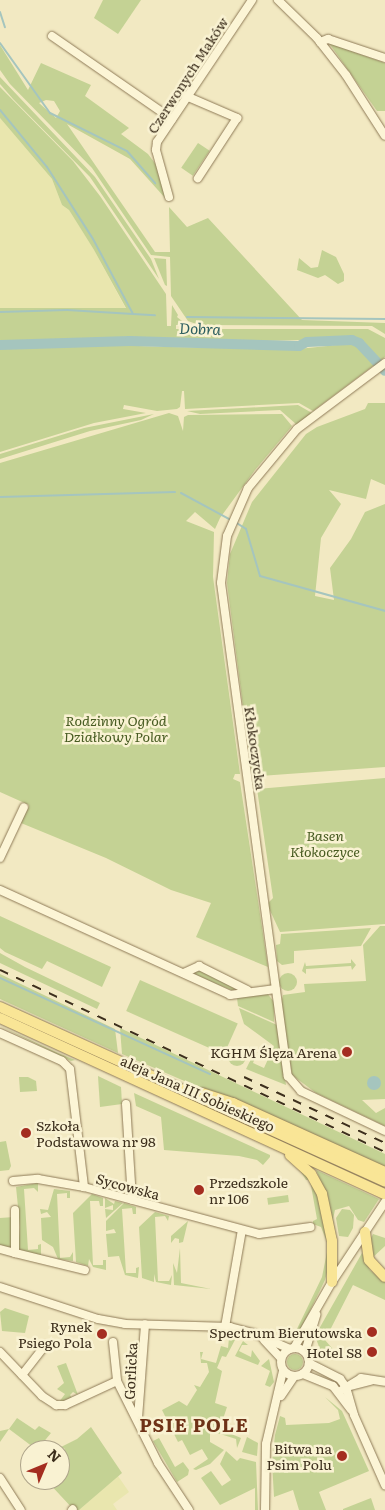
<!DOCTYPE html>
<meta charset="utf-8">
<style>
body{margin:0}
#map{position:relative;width:385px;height:1510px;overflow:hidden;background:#f2e9c2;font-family:Literata,serif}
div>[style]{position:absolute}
.farmland>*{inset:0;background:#e9e6ae}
.green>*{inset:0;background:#c4d294;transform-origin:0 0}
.round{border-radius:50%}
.water>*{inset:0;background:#a5c5be}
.stream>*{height:2px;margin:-1px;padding:0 1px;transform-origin:1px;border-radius:1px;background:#a5c5be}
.river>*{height:10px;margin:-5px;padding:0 5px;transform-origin:5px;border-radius:5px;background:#a5c5be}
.roads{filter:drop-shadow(0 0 1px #8e7a57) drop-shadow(0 0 1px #8e7a57)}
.minor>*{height:8px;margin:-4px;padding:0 4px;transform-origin:4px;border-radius:4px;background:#fcf5d6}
.minor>.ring{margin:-4px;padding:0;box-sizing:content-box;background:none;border:8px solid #fcf5d6;border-radius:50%}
.major>*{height:10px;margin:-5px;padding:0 5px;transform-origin:5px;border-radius:5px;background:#f9e596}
.rail>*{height:2px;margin-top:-1px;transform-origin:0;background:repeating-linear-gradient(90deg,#3d2f1d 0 9px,transparent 0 18px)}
.dots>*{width:14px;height:14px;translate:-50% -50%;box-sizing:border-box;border:2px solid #f9f2d2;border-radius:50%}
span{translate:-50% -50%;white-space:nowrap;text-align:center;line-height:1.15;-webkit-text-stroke:5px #f9f2d2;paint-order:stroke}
.street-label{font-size:14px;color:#3d2f1d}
.park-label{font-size:14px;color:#475b21;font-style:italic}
.poi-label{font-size:14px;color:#3d2f1d}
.right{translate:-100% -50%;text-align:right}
.left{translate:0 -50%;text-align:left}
.water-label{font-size:15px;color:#2a5c5e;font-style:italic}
.district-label{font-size:19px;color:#6e3217;font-weight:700;letter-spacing:1px}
.north{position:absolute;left:20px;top:1440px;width:50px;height:50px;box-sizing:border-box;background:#f9f2d2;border:1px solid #aea48a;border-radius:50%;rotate:45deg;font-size:14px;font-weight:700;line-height:20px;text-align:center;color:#3d2f1d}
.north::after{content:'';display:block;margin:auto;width:18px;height:22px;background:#a42d20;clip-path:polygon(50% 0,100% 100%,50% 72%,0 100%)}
</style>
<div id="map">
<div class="farmland">
<i style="clip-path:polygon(0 118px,52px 179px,62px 205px,69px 210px,94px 250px,126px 309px,0 308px)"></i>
<i style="clip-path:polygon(118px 1476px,129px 1492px,113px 1504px,117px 1510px,79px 1510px)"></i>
</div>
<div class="green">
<i style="clip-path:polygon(103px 0,141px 0,118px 34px,94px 18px)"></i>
<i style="clip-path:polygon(329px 43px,385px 63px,385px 111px,377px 111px)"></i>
<i style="clip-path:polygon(evenodd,0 45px,28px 90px,41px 63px,91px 85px,85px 96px,129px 128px,121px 134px,148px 154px,160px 170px,166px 199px,130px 159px,67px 124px,155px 252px,170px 252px,169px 207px,187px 227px,208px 218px,302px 320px,385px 323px,385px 334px,372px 326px,199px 325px,188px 321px,171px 296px,170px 257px,151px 255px,92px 168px,10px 84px,0 70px,0 45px,46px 100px,54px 101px,60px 111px,56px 118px,39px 103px,46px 100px)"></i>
<i style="clip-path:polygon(0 77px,95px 177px,151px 259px,159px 279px,90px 177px,13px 99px,0 84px)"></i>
<i style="clip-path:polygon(0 87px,73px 161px,100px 196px,166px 294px,167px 326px,171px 326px,172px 305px,178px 315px,177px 317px,187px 325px,176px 325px,176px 329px,368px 329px,385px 338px,385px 357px,313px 411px,299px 403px,185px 409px,184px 391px,182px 391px,180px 407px,177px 409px,157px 411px,124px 405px,123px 409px,146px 413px,94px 423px,0 452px,0 346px,125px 341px,138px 346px,170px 347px,298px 349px,337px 345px,338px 339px,229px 342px,127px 339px,0 343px,0 308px,126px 308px,94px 250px,69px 210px,62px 205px,52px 179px,0 118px)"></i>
<i style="left:198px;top:143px;width:14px;height:30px;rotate:34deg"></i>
<i style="clip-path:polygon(322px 250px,336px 257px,344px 274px,344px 281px,338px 284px,325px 275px,318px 278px,297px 270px,299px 258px,311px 268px,318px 267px)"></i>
<i style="clip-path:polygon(154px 258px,166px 259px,167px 286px,165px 285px)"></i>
<i style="clip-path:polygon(368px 403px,385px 403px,385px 485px,371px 479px,366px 499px,329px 490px,341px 504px,321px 538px,315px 596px,334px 600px,330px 568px,351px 539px,365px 512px,385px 504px,385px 767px,260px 776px,256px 779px,252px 776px,249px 753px,227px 583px,230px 554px,252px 502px,306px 434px,317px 427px,365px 409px)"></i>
<i style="clip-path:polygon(298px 405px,312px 413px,297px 425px,280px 410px,200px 414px,187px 411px)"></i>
<i style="clip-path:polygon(169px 413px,178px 416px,183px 431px,184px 417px,188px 415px,282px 414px,292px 426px,255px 470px,220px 518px,215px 529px,195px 512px,186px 521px,214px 532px,213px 577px,240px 774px,235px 774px,233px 779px,240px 782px,268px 967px,196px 937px,211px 903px,171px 890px,106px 858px,21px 823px,29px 805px,0 792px,0 463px)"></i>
<i style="clip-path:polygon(154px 414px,141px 420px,90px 431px,0 459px,0 454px,84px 428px)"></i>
<i style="clip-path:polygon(385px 778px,385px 924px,280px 932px,267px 904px,273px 898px,257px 789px)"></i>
<i style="clip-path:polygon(0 916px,111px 967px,102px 987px,47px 961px,42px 969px,5px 952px,0 948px)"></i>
<i style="clip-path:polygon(380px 926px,385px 926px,385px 1099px,362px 1100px,376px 1113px,385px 1108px,385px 1126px,316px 1093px,292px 1075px,281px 1003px,283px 995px,305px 992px,304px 984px,366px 981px,363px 945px)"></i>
<i style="clip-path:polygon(371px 928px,361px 946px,294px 951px,294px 963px,282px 965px,277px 961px,276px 945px,280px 944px,281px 934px)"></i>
<i style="clip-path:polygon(0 953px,25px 967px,100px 1003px,97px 1009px,0 963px)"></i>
<i style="clip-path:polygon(351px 959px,356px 965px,352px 970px,351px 966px,306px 969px,306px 974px,302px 971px,305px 962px,306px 966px,351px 963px)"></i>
<i style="clip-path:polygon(197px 968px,235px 987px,234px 991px,194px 975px)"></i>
<i class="round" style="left:279px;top:973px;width:18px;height:18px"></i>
<i style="clip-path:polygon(0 974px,115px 1029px,118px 1053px,0 999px)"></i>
<i style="left:140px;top:980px;width:107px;height:34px;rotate:24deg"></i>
<i style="clip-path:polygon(267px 993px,274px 1002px,274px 1022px,238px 1006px,237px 998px)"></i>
<i style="clip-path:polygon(239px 1008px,277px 1025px,286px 1085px,246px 1069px,252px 1057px,255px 1058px,253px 1063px,264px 1068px,274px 1046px,244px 1024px)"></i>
<i style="clip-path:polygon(0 1026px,58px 1053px,75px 1060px,71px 1061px)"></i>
<i style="clip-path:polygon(120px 1028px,385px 1154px,385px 1168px,122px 1054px)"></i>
<i class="round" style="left:228px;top:1048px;width:18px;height:18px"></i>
<i style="clip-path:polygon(98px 1076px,121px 1087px,122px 1104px,100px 1107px)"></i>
<i style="clip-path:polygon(19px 1077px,28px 1077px,36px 1081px,37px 1091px,20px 1092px)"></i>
<i style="clip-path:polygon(134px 1093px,270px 1155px,270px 1157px,263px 1165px,257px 1160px,239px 1156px,164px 1150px,161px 1117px,136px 1106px)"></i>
<i style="clip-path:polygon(6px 1141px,11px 1166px,9px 1170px,0 1171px,0 1142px)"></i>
<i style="clip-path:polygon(296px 1164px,310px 1178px,319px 1194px,329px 1247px,321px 1227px,313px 1224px,313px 1221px,317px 1219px,310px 1180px,306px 1180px)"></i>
<i style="clip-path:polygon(316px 1170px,379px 1199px,364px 1222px,358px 1220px,349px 1206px,335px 1210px,333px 1219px,337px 1242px,328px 1199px)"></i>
<i style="clip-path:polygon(38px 1183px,38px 1192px,34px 1188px,24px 1189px,28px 1250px,38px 1249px,38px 1245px,41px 1244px,41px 1255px,18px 1250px,20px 1227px,16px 1187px)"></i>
<i style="clip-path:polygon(54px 1189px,70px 1191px,70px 1198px,67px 1198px,67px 1193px,57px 1194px,60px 1258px,70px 1257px,73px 1252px,73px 1261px,58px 1259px,53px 1247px,42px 1240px,41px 1218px,51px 1217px,47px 1212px,41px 1214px,40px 1209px,48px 1210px)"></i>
<i style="clip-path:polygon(92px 1194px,103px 1198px,103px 1206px,100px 1206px,99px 1201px,90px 1201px,93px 1265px,103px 1265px,103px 1260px,106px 1260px,106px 1270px,93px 1267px,89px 1259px,88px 1266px,76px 1262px,73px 1213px)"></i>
<i style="left:288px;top:1195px;width:7px;height:21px;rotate:82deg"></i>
<i style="clip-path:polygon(105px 1198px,114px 1204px,115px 1201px,123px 1203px,106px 1218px,105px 1209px,113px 1210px,113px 1205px,105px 1208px)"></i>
<i style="clip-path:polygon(124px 1203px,136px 1207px,136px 1214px,133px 1214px,132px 1208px,122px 1209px,126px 1273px,136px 1273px,136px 1268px,139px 1267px,138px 1278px,125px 1275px,119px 1256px,108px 1257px,106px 1234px,116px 1233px,114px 1229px,106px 1231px,106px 1221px)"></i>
<i style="clip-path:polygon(342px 1209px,350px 1210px,354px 1215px,353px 1228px,348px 1237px,339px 1236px,336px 1218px)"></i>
<i style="clip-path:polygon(155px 1212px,169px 1216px,168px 1221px,165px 1216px,155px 1217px,158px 1281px,169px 1281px,172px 1275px,171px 1285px,156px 1282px,154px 1274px,154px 1282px,142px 1278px,139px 1227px)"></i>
<i style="clip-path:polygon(14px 1217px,13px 1249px,0 1247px,0 1218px)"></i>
<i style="clip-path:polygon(188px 1221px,183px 1242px,179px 1243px,179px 1239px,175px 1238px,171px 1243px,171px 1236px)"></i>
<i style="clip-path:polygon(373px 1234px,385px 1238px,385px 1246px,371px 1259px,370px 1240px)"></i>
<i style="clip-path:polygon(180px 1248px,181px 1283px,211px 1289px,174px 1285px,173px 1263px,177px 1273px)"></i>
<i style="clip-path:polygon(327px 1252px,329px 1265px,325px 1280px,299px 1333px,296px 1331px,322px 1277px)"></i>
<i style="clip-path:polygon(362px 1253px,370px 1270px,385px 1282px,385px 1300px,353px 1285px,325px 1340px,338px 1355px,336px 1359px,321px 1352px,315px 1336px)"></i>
<i style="clip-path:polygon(5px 1308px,29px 1316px,25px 1333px,2px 1331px,0 1312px)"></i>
<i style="clip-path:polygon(235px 1336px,236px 1338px,226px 1357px,222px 1356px,217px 1368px,222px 1371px,215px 1403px,227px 1407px,222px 1422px,213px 1420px,221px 1423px,220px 1427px,229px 1431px,229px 1433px,241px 1438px,237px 1448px,236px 1439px,214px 1432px,213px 1421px,210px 1422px,210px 1442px,224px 1450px,210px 1464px,196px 1470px,193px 1469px,208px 1459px,202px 1449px,190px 1455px,182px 1440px,178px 1442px,162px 1410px,179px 1401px,187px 1406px,197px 1390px,194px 1385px,200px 1387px,209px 1372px,207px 1363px,201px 1363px,200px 1352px,203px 1352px,201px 1359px,216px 1363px,221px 1346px,228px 1348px,229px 1338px,233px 1340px)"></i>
<i style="clip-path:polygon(243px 1341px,248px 1345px,242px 1345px,239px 1351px,251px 1357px,252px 1350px,260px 1361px,258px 1365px,235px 1356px)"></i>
<i class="round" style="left:287px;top:1354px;width:16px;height:16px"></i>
<i style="clip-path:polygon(269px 1359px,274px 1382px,270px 1387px,265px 1385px,270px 1371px,261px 1366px)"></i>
<i style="clip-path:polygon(66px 1363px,78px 1395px,73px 1392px,70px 1395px,72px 1398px,59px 1402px,65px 1394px,57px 1389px,64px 1383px,57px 1366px)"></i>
<i style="clip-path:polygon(325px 1397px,342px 1411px,369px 1471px,319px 1492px,326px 1510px,299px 1510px,293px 1490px,274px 1497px,272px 1462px,275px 1435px,280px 1416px,285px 1418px,286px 1425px,329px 1423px,340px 1419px,338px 1410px)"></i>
<i style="clip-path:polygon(17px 1418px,35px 1430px,39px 1426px,51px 1433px,37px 1450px,9px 1429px,0 1442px,0 1431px,9px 1429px)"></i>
<i style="clip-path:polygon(91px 1427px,122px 1473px,79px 1510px,74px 1510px,46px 1480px,60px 1480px,60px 1453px,65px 1449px,61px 1447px,77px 1439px)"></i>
<i style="clip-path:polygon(247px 1437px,258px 1443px,257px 1456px,242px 1452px)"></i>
<i style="clip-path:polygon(159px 1438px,175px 1467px,183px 1462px,189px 1470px,188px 1475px,177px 1482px,153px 1441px)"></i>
<i style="clip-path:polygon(226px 1451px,237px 1461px,240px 1458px,256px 1462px,258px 1510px,255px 1510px,255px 1488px,220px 1505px,201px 1478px,211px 1471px,222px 1486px,231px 1480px,220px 1464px)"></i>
<i style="clip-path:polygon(371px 1498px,375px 1510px,343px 1510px,343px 1509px)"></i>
</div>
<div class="water">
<i class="round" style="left:367px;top:1076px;width:14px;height:14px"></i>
</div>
<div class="stream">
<i style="left:0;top:12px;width:16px;rotate:72deg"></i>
<i style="left:0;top:43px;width:86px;rotate:54.5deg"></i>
<i style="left:50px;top:113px;width:86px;rotate:26.3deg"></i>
<i style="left:127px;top:151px;width:43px;rotate:48.8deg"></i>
<i style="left:0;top:110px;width:74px;rotate:50.5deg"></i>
<i style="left:47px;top:167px;width:85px;rotate:57.4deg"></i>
<i style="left:93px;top:239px;width:85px;rotate:61.9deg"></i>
<i style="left:133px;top:314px;width:66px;rotate:-176.5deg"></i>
<i style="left:67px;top:310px;width:67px;rotate:178.3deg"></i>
<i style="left:133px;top:314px;width:22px;rotate:3deg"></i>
<i style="left:187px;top:317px;width:198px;rotate:0.6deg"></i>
<i style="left:181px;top:493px;width:57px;rotate:28.4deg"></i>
<i style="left:0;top:497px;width:175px;rotate:-1.6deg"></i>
<i style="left:235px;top:522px;width:13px;rotate:32deg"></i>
<i style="left:246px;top:529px;width:49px;rotate:73.4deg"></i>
<i style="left:260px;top:576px;width:130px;rotate:15.6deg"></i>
<i style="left:0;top:978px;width:231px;rotate:24.6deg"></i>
</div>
<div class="river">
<i style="left:0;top:345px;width:130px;rotate:-1.8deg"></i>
<i style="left:130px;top:341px;width:169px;rotate:1.7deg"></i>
<i style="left:299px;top:346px;width:9px;rotate:-27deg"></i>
<i style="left:307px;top:342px;width:45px;rotate:-2.5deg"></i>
<i style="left:352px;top:340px;width:8px;rotate:23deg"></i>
<i style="left:359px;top:343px;width:38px;rotate:47deg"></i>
</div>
<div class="roads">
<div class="minor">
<i style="left:278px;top:0;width:54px;rotate:44.3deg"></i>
<i style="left:317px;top:38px;width:47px;rotate:51.9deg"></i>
<i style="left:346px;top:75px;width:72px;rotate:57.4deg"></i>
<i style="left:52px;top:36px;width:146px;rotate:34.7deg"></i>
<i style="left:320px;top:42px;width:9px;rotate:-21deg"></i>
<i style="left:328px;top:39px;width:60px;rotate:18.4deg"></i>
<i style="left:186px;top:96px;width:56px;rotate:23.3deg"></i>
<i style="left:237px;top:118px;width:72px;rotate:123deg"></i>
<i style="left:169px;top:197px;width:49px;rotate:-105.5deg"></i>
<i style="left:156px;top:150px;width:8px;rotate:-83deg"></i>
<i style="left:157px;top:142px;width:171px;rotate:-56.2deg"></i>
<i style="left:385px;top:363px;width:110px;rotate:143.1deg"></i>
<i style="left:297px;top:429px;width:77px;rotate:129.7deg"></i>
<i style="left:248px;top:488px;width:52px;rotate:113.6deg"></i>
<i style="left:227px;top:536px;width:47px;rotate:97.3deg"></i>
<i style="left:221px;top:583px;width:498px;rotate:82.3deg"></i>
<i style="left:288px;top:1076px;width:20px;rotate:49deg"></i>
<i style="left:301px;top:1091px;width:93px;rotate:25.5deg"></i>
<i style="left:0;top:858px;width:56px;rotate:-64.8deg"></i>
<i style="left:0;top:890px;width:253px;rotate:24.5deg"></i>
<i style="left:230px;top:995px;width:46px;rotate:-7.4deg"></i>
<i style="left:184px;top:973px;width:17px;rotate:-25deg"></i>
<i style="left:199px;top:966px;width:54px;rotate:26.6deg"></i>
<i style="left:0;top:1033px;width:68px;rotate:24.3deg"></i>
<i style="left:62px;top:1061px;width:11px;rotate:45deg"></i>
<i style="left:70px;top:1069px;width:119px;rotate:83.2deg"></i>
<i style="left:126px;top:1104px;width:96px;rotate:86.4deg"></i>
<i style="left:13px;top:1181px;width:25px;rotate:-5deg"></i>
<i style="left:38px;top:1179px;width:47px;rotate:9.9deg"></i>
<i style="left:84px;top:1187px;width:181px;rotate:15deg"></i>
<i style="left:259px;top:1234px;width:52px;rotate:-7.7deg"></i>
<i style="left:15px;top:1210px;width:43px;rotate:90deg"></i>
<i style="left:15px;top:1253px;width:72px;rotate:13.7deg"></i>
<i style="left:0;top:1249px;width:16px;rotate:15deg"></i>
<i style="left:0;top:1287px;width:103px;rotate:18.1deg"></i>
<i style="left:98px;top:1319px;width:27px;rotate:10deg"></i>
<i style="left:125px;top:1324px;width:105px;rotate:1.6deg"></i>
<i style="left:230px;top:1327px;width:24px;rotate:15deg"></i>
<i style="left:253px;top:1333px;width:40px;rotate:23.4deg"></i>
<i style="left:225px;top:1327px;width:98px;rotate:-80.1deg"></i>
<i style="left:264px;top:1340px;width:25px;rotate:47deg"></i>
<i style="left:113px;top:1342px;width:39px;rotate:84deg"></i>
<i style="left:117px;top:1381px;width:92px;rotate:63.4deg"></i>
<i style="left:158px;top:1463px;width:56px;rotate:56.6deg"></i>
<i class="ring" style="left:281px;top:1348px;width:20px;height:20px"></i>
<i style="left:294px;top:1348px;width:76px;rotate:-60.1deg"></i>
<i style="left:332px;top:1282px;width:96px;rotate:-56.5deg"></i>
<i style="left:0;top:1352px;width:61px;rotate:46.3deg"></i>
<i style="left:42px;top:1396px;width:17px;rotate:33deg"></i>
<i style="left:56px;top:1405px;width:9px"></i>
<i style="left:65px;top:1405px;width:57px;rotate:-24.8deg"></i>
<i style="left:305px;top:1352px;width:39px;rotate:-73deg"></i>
<i style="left:309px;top:1363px;width:35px;rotate:27deg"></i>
<i style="left:340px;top:1379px;width:10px;rotate:53deg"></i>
<i style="left:346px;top:1387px;width:29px;rotate:74deg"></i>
<i style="left:354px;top:1415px;width:77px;rotate:66.1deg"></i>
<i style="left:303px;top:1374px;width:32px;rotate:22deg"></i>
<i style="left:333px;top:1386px;width:30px;rotate:53deg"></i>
<i style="left:22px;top:1375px;width:37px;rotate:-52deg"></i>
<i style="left:346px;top:1387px;width:25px;rotate:-14deg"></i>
<i style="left:342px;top:1390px;width:22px;rotate:-32deg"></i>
<i style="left:361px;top:1378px;width:24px;rotate:9deg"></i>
<i style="left:281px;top:1396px;width:23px;rotate:-56deg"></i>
<i style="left:138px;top:1418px;width:94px;rotate:-85.7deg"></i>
<i style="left:0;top:1478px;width:38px;rotate:57deg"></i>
<i style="left:72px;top:1510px;width:1px;rotate:-45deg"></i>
<i style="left:265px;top:1510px;width:66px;rotate:-89.1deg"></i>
<i style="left:266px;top:1444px;width:75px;rotate:-76.9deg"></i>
</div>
<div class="major">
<i style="left:0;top:1007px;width:423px;rotate:24.4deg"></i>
<i style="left:0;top:1018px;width:423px;rotate:24.6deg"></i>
<i style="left:202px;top:1093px;width:33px;rotate:18deg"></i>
<i style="left:233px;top:1103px;width:167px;rotate:24.4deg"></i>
<i style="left:290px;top:1155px;width:28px;rotate:42deg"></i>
<i style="left:311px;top:1174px;width:23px;rotate:61deg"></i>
<i style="left:322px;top:1194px;width:48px;rotate:78deg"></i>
<i style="left:332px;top:1241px;width:41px;rotate:90deg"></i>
<i style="left:365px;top:1232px;width:28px;rotate:82deg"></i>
<i style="left:369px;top:1260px;width:23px;rotate:47deg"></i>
</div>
</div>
<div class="rail">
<i style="left:0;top:970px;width:426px;rotate:25.3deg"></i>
<i style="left:244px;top:1077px;width:156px;rotate:25.1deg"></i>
</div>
<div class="dots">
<i style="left:347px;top:1052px;background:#a42d20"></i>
<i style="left:26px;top:1133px;background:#a42d20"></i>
<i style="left:199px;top:1190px;background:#a42d20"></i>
<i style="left:372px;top:1332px;background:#a42d20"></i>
<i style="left:102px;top:1334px;background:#a42d20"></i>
<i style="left:372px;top:1352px;background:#a42d20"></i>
<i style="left:342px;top:1456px;background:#a42d20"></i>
</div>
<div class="street-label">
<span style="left:187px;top:75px;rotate:-57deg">Czerwonych Maków</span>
<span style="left:256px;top:748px;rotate:82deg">Kłokoczycka</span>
<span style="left:198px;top:1093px;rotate:24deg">aleja Jana III Sobieskiego</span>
<span style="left:128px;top:1186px;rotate:15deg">Sycowska</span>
<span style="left:130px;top:1371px;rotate:-87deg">Gorlicka</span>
</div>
<div class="park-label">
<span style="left:116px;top:728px">Rodzinny Ogród<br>Działkowy Polar</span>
<span style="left:325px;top:843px">Basen<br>Kłokoczyce</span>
</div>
<div class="poi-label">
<span class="right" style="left:337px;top:1052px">KGHM Ślęza Arena</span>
<span class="left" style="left:36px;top:1133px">Szkoła<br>Podstawowa nr 98</span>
<span class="left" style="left:209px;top:1190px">Przedszkole<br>nr 106</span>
<span class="right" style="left:92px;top:1334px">Rynek<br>Psiego Pola</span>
<span class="right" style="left:362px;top:1332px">Spectrum Bierutowska</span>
<span class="right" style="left:362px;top:1352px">Hotel S8</span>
<span class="right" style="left:332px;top:1456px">Bitwa na<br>Psim Polu</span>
</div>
<div class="water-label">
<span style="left:200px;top:328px;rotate:2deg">Dobra</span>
</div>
<div class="district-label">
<span style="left:194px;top:1425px">PSIE POLE</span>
</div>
<div class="north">N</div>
</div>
